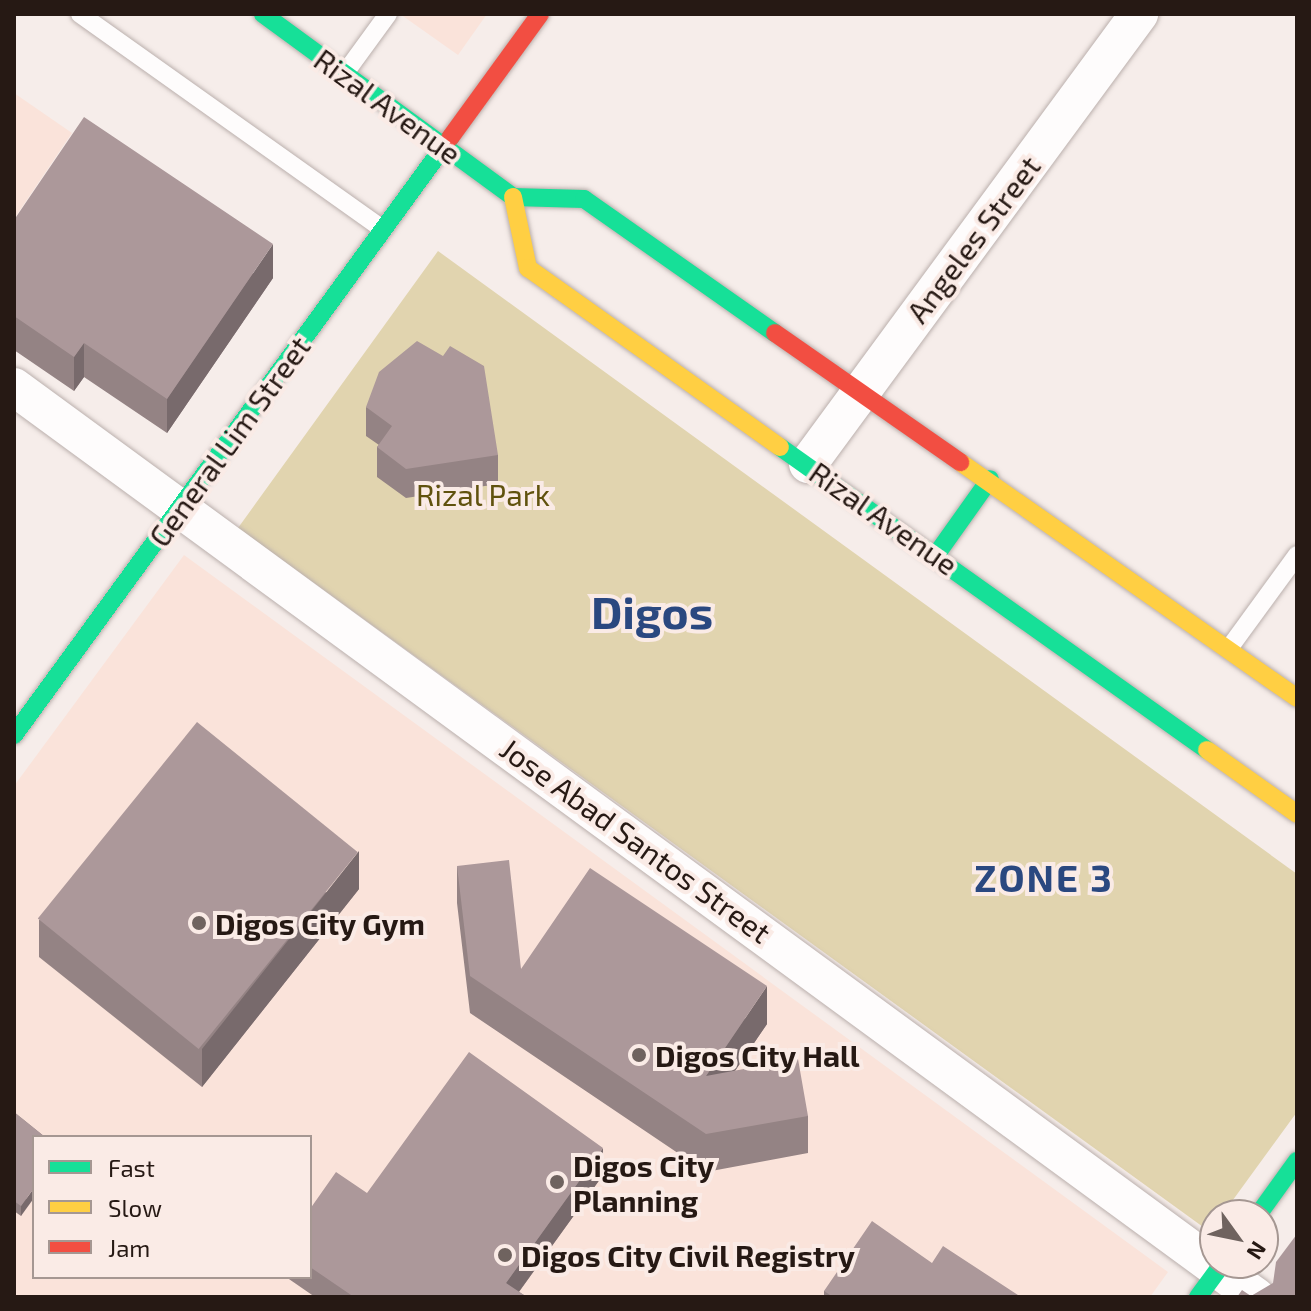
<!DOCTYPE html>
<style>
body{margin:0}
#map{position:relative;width:1311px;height:1311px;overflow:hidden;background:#f6edea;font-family:"Exo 2",sans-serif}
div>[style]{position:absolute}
.built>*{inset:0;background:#fae3da}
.green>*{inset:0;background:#e1d4af}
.roads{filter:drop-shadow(0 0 2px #bbb0ad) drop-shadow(0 0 2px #bbb0ad)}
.lane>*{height:18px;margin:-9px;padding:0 9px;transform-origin:9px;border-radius:9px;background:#fefcfc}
.street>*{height:38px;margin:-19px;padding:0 19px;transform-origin:19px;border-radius:19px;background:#fefcfc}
.fast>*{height:18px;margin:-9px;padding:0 9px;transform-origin:9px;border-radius:9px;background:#16e098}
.slow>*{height:18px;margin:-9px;padding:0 9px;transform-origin:9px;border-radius:9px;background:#ffcf43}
.jam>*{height:18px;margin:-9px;padding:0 9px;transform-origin:9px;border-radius:9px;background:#f24e42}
.wall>*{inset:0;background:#948384}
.shaded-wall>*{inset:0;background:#786a6c}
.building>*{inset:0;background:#ac989a;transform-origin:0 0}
.dots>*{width:22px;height:22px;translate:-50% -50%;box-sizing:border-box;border:4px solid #faebe6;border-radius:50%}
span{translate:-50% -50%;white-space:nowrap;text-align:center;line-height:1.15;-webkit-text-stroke:8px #faebe6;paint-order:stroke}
.street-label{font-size:30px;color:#261914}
.park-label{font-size:30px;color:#60520e}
.poi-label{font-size:30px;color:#261914;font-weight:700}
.left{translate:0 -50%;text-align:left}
.district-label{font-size:38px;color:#2a4880;font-weight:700;letter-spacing:2px}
.town-label{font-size:46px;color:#2a4880;font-weight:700}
.frame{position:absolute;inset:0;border:16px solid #261914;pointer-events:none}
.legend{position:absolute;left:32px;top:1135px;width:280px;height:144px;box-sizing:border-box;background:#faebe6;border:2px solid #a59792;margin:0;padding:10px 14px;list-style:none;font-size:24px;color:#261914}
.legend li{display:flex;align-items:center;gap:16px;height:40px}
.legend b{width:40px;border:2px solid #a59792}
.north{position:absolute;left:1199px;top:1199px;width:80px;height:80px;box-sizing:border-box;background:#faebe6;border:2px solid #a59792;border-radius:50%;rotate:123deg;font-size:22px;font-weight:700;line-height:32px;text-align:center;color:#261914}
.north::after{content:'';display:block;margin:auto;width:28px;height:36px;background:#6f635f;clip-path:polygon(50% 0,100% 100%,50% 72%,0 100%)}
</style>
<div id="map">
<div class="built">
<i style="clip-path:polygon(400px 14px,487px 14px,458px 55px)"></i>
<i style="clip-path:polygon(14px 93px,72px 133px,14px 219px)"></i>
<i style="clip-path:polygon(evenodd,184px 555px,1168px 1272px,1150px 1297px,14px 1297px,14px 786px,184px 555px,34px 1137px,310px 1137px,310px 1277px,34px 1277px,34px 1137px)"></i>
</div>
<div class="green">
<i style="clip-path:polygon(438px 251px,1297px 874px,1297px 1112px,1222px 1215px,1215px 1215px,1210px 1232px,238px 528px)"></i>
</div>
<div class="roads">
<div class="lane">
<i style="left:80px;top:14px;width:372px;rotate:35.4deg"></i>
<i style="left:345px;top:73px;width:73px;rotate:-53.9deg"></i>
<i style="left:1230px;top:647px;width:114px;rotate:-53.9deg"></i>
</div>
<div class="street">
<i style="left:14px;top:387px;width:1540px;rotate:36.23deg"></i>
<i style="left:808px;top:464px;width:559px;rotate:-53.66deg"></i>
</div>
<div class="fast">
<i style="left:263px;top:14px;width:310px;rotate:36.2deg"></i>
<i style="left:513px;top:197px;width:71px;rotate:1.6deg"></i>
<i style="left:584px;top:199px;width:233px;rotate:35.1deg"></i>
<i style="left:780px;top:447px;width:524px;rotate:35.36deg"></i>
<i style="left:936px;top:555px;width:93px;rotate:-54.6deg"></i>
<i style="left:14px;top:735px;width:739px;rotate:-53.86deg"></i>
<i style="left:1258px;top:1215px;width:67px;rotate:-54.2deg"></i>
<i style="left:1198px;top:1297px;width:42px;rotate:-53.7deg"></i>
</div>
<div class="slow">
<i style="left:513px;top:197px;width:73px;rotate:78.1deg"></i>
<i style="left:528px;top:268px;width:309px;rotate:35.4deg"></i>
<i style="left:960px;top:462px;width:411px;rotate:35deg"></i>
<i style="left:1207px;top:750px;width:110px;rotate:35.4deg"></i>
</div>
<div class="jam">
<i style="left:450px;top:138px;width:153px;rotate:-54deg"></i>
<i style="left:775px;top:333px;width:226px;rotate:34.9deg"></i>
</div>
</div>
<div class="wall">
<i style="clip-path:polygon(14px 220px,273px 278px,167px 433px,84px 377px,74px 391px,14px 350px)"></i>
<i style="clip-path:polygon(366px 407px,498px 455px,498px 484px,406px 498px,377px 477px,377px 447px,379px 445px,366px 436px)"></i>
<i style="clip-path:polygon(457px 866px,521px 969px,767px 1024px,735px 1071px,808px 1116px,808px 1153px,706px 1172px,470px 1013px,457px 903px)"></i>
<i style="clip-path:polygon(359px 889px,202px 1087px,39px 957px,39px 920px)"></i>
<i style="clip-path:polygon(14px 1112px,45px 1137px,21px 1216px,14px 1211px)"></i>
<i style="clip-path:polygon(603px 1175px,519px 1292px,527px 1297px,315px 1297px,286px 1277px,310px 1277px,310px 1209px,367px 1193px)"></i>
<i style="clip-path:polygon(932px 1263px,1021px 1297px,824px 1297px,824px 1291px)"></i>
</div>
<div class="shaded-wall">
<i style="clip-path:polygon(273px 244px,273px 278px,167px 433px,167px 399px)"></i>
<i style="clip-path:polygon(84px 343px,84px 377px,74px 391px,74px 357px)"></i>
<i style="clip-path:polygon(359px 851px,359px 889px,202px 1087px,202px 1049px)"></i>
<i style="clip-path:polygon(767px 986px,767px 1024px,706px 1113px,706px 1076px)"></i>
<i style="clip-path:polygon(603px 1148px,603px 1175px,515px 1297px,506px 1283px)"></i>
<i style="clip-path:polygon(34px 1188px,34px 1198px,21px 1216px,21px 1206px)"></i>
</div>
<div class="building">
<i style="clip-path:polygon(84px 117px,273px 244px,167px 399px,84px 343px,74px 357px,14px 316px,14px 220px)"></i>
<i style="clip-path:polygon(417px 341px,443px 356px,450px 346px,484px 366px,498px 455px,406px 469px,377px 447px,392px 426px,366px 407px,379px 372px)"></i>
<i style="left:197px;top:722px;width:207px;height:253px;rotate:39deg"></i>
<i style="clip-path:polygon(509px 860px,521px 969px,590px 868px,767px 986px,706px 1076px,798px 1059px,808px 1116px,706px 1134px,470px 976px,457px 866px)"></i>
<i style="clip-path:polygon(469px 1052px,603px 1148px,506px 1283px,527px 1297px,354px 1297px,310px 1267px,310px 1209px,336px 1172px,367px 1193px)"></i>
<i style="clip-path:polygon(14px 1112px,45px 1137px,34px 1137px,34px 1188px,21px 1206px,14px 1201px)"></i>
<i style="clip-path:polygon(872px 1221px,932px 1263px,943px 1246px,1021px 1297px,833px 1297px,824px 1291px)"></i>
<i style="clip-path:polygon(1297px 1234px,1297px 1297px,1237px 1297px,1242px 1290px,1251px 1296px,1273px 1283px,1276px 1262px)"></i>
</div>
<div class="dots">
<i style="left:199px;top:923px;background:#6f635f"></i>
<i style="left:639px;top:1055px;background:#6f635f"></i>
<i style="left:557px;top:1182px;background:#6f635f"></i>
<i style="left:505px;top:1255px;background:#6f635f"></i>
</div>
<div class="street-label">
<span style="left:388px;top:106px;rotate:36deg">Rizal Avenue</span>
<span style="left:973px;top:239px;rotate:-53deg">Angeles Street</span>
<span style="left:229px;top:441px;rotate:-54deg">General Lim Street</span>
<span style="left:884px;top:518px;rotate:35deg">Rizal Avenue</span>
<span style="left:636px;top:840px;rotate:36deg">Jose Abad Santos Street</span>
</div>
<div class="park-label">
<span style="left:483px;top:494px">Rizal Park</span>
</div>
<div class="poi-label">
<span class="left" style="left:215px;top:923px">Digos City Gym</span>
<span class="left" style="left:655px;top:1055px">Digos City Hall</span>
<span class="left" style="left:573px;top:1182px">Digos City<br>Planning</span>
<span class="left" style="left:521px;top:1255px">Digos City Civil Registry</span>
</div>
<div class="district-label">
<span style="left:1044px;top:878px">ZONE 3</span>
</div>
<div class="town-label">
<span style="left:652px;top:611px">Digos</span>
</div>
<div class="frame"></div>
<ul class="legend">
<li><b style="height:10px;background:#16e098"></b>Fast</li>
<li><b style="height:10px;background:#ffcf43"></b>Slow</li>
<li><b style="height:10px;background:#f24e42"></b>Jam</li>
</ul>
<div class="north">N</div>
</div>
